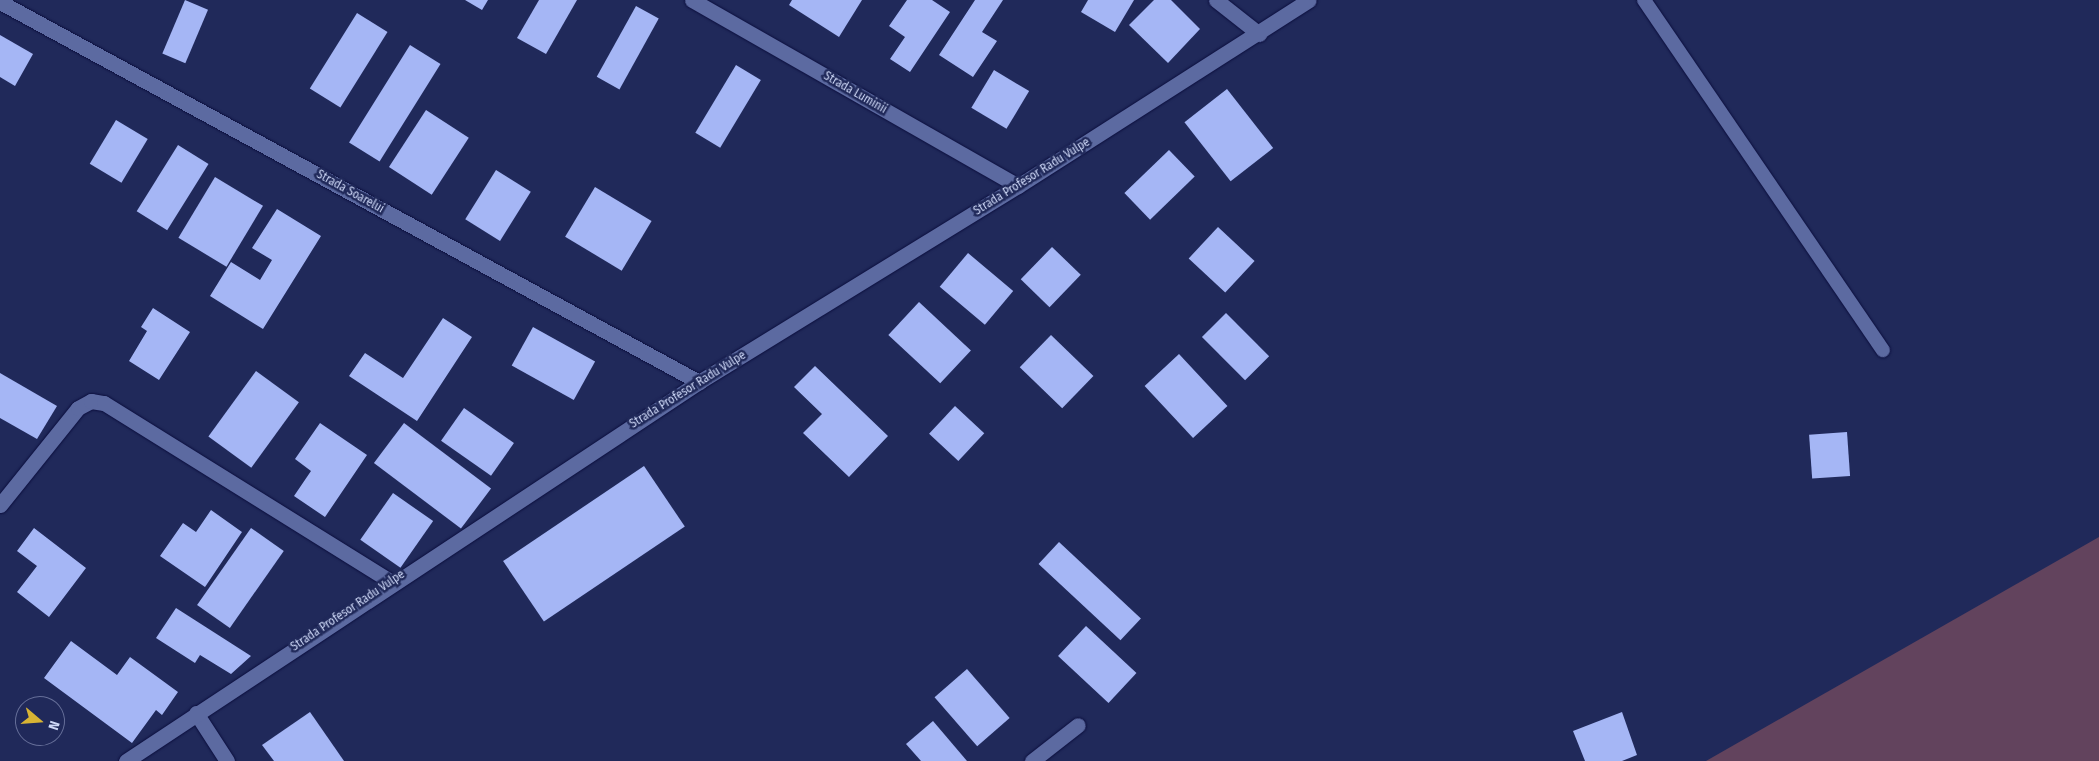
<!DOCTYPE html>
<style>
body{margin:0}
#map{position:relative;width:2099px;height:761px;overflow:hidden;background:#20295a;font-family:"Fira Sans Condensed",sans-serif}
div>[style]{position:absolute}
.green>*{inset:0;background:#62435d}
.building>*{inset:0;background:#a5b6f5;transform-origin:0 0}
.roads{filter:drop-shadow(0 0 1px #0b0e3d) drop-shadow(0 0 1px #0b0e3d)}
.lane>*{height:14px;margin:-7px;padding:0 7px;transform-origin:7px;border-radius:7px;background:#5c6aa1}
.street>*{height:15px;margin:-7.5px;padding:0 7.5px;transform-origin:7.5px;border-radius:7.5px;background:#5c6aa1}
span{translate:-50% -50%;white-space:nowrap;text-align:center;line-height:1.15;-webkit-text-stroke:5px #20295a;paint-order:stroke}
.street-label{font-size:12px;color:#ced8f7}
.north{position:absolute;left:15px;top:696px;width:50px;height:50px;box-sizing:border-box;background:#20295a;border:1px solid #666f99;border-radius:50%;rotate:108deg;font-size:14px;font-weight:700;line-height:20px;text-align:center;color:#ced8f7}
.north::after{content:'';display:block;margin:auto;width:18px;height:22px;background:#d8b434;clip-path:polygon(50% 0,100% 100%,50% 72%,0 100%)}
</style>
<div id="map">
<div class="green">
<i style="clip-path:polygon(2099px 537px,2099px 761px,1706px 761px)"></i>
</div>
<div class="building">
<i style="left:185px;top:0;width:25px;height:58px;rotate:23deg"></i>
<i style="clip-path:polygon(465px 0,488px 0,482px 10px)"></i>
<i style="clip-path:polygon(539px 0,577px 0,546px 54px,517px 38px)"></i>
<i style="clip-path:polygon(792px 0,862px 0,839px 37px,789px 5px)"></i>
<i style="clip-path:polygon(907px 0,932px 0,950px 12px,910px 72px,890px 59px,905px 37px,889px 26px)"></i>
<i style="clip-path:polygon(975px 0,1003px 0,982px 32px,997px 41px,973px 77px,939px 55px)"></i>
<i style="clip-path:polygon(1088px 0,1134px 0,1115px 32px,1081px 12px)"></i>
<i style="clip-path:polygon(1154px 0,1171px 0,1200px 29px,1168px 63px,1129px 25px)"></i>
<i style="left:636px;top:6px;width:26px;height:81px;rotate:29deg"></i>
<i style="left:357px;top:13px;width:36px;height:89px;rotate:32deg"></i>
<i style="clip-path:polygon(0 35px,33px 54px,15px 86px,0 77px)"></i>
<i style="left:410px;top:45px;width:36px;height:115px;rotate:32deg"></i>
<i style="left:736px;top:65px;width:29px;height:79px;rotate:31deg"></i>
<i style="left:994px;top:70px;width:41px;height:44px;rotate:31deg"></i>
<i style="left:1227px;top:89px;width:75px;height:54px;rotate:52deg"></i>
<i style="left:426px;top:110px;width:51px;height:68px;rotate:33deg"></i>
<i style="left:116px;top:120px;width:37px;height:51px;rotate:31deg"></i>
<i style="left:178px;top:145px;width:36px;height:78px;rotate:32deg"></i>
<i style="left:1169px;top:150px;width:37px;height:62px;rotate:46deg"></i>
<i style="left:496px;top:170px;width:41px;height:58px;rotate:32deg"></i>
<i style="left:215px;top:177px;width:56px;height:71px;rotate:31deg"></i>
<i style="left:595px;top:187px;width:66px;height:58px;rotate:31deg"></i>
<i style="clip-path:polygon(277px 209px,321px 236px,263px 329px,210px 296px,231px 262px,260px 280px,272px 260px,252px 248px)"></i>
<i style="left:1218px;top:227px;width:50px;height:43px;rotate:43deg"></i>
<i style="left:1052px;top:247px;width:40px;height:45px;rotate:44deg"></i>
<i style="left:968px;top:253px;width:59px;height:44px;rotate:40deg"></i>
<i style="left:919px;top:302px;width:71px;height:45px;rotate:43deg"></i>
<i style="clip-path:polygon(153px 308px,190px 332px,159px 380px,129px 361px,147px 331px,141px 327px)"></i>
<i style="left:1226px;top:313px;width:61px;height:34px;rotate:45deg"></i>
<i style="clip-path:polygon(443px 318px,472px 337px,417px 421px,349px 376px,365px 353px,403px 378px)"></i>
<i style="left:533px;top:327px;width:71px;height:44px;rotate:29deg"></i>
<i style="left:1051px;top:335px;width:59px;height:45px;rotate:44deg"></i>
<i style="left:1179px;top:354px;width:71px;height:47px;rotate:47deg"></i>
<i style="clip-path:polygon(815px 366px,888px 436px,849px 477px,803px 433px,822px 414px,794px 387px)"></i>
<i style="left:256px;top:371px;width:53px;height:81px;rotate:36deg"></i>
<i style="clip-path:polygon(0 373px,57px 406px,37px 439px,0 418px)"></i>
<i style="left:955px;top:406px;width:40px;height:38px;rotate:43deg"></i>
<i style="left:464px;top:408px;width:61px;height:40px;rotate:35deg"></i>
<i style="clip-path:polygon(320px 423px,367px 455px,325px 517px,294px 496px,311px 471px,295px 459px)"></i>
<i style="left:404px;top:423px;width:109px;height:50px;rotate:37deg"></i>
<i style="left:1847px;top:432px;width:44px;height:38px;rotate:86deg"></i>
<i style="left:644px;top:466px;width:73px;height:170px;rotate:56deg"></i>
<i style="left:393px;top:493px;width:49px;height:57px;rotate:35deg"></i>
<i style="clip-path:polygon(211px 510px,242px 532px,205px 587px,160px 556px,183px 523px,196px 532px)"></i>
<i style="clip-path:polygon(34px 528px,86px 568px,49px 617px,17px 592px,37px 566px,17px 551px)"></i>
<i style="left:251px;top:528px;width:40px;height:94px;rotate:35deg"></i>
<i style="left:1059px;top:542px;width:112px;height:30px;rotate:43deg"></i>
<i style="clip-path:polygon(176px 608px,251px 656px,231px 674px,200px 655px,195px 663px,156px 638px)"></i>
<i style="left:1086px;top:626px;width:69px;height:41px;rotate:43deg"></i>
<i style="clip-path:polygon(71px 641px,117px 675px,130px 657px,178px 692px,162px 715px,156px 710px,132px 743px,44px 678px)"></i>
<i style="left:967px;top:669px;width:65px;height:43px;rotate:49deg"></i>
<i style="clip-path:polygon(310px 712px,344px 761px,274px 761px,262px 745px)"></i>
<i style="clip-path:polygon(1622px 712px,1637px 755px,1622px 761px,1585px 761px,1573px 731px)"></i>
<i style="clip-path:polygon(933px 721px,967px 761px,921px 761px,906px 744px)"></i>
</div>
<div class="roads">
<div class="lane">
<i style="left:1644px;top:0;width:424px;rotate:55.7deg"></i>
</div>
<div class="street">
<i style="left:692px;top:0;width:375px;rotate:29.7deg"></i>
<i style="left:1216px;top:0;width:55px;rotate:38.3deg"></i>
<i style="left:0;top:2px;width:796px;rotate:28.53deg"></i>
<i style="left:0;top:505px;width:124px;rotate:-51.2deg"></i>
<i style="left:78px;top:408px;width:15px;rotate:-28deg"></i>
<i style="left:91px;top:401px;width:13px;rotate:9deg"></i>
<i style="left:104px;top:403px;width:339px;rotate:31.9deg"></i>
<i style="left:196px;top:713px;width:57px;rotate:57.1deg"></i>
<i style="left:126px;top:761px;width:687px;rotate:-33.48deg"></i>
<i style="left:699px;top:382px;width:374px;rotate:-31.6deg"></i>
<i style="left:1018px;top:186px;width:345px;rotate:-32.6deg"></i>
<i style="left:1032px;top:761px;width:58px;rotate:-38deg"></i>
</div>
</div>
<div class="street-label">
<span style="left:855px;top:93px;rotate:30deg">Strada Luminii</span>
<span style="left:1032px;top:177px;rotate:-32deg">Strada Profesor Radu Vulpe</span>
<span style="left:350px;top:192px;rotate:29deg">Strada Soarelui</span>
<span style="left:688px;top:390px;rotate:-32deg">Strada Profesor Radu Vulpe</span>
<span style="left:348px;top:611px;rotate:-34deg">Strada Profesor Radu Vulpe</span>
</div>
<div class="north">N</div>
</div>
